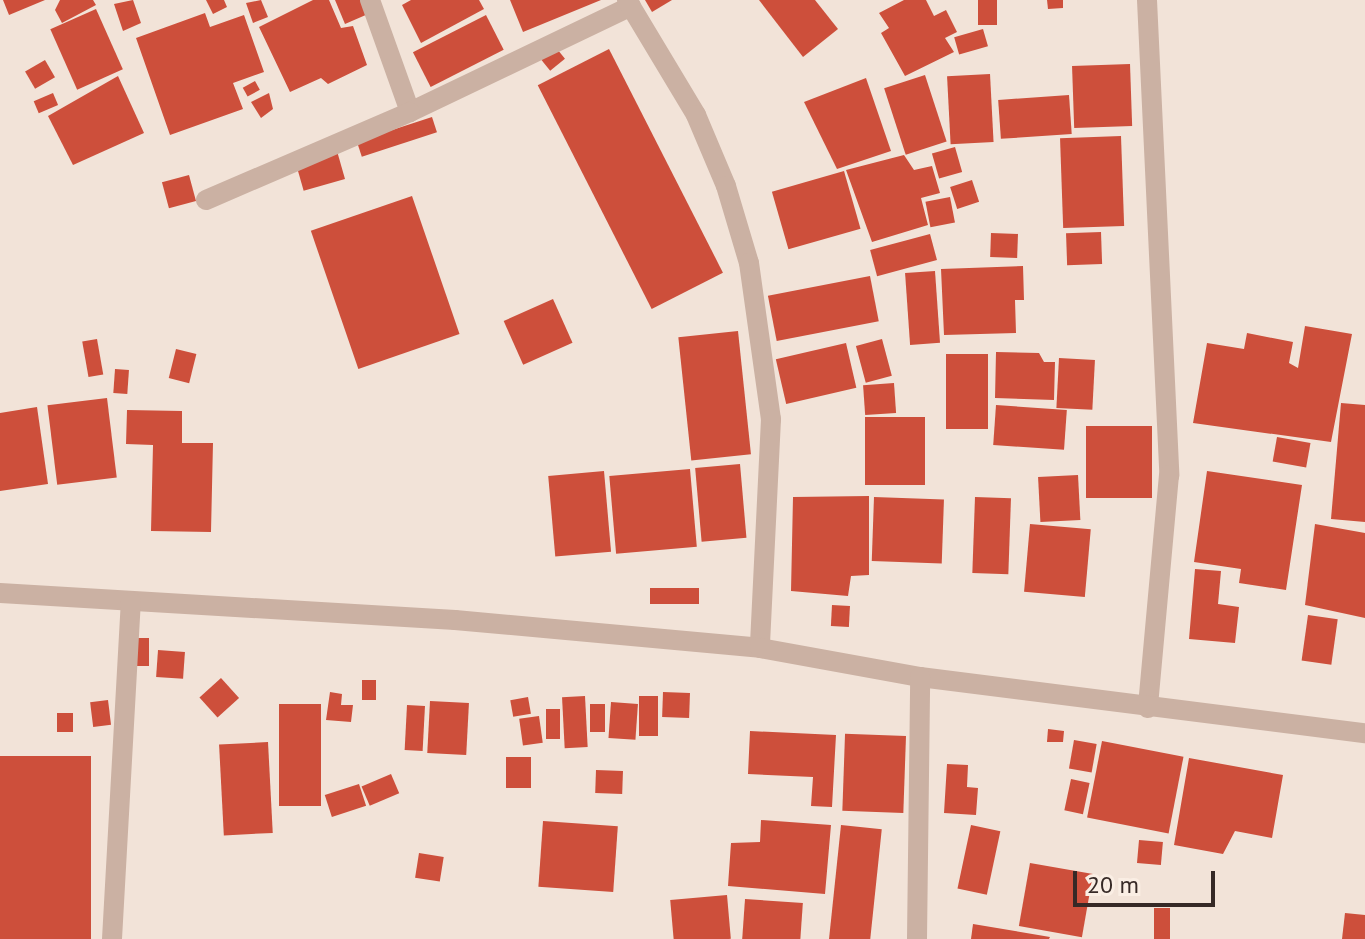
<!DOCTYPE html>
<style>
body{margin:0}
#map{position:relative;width:1365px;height:939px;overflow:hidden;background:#f2e3d8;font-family:"PT Sans",sans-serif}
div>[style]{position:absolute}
.building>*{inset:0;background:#cd4f3b;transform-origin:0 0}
.minor>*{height:20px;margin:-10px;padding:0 10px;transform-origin:10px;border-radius:10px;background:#cbb1a3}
span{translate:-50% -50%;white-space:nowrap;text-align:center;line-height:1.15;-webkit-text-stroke:7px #faeee4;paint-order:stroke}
.scale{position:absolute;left:1073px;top:871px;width:142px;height:36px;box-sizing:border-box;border:4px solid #362926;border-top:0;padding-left:10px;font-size:24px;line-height:28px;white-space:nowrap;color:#362926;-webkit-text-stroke:6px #faeee4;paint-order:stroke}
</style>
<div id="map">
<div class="building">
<i style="clip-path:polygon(3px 0,45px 0,9px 15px)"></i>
<i style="clip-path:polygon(60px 0,93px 0,96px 5px,62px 23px,55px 10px)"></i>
<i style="clip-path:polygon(133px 0,141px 23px,123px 31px,114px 4px)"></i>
<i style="clip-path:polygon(206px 0,224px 0,227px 7px,213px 14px)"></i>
<i style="clip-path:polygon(261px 0,268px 17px,253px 23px,246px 3px)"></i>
<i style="clip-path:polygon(313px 0,329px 0,341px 28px,353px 26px,367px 65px,328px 84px,321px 78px,290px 92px,259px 27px)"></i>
<i style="clip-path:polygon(335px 0,362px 0,368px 14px,345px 24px)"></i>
<i style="clip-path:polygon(411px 0,479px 0,484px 9px,421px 43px,402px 5px)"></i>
<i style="clip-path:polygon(510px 0,601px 0,523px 32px)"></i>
<i style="clip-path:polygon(645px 0,672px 0,652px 12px)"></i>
<i style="clip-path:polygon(759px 0,815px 0,838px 29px,803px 57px)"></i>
<i style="clip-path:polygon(904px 0,926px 0,934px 16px,946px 10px,957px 32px,945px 38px,954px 52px,905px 76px,881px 33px,889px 28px,879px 13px)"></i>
<i style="left:978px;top:0;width:19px;height:25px"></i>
<i style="clip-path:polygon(1047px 0,1063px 0,1063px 8px,1048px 9px)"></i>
<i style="left:96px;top:9px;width:66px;height:50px;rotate:66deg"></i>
<i style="clip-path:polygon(205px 13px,210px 27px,244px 15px,264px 72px,233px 83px,243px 109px,170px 135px,136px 38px)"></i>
<i style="left:486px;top:15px;width:39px;height:82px;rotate:63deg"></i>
<i style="left:983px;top:29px;width:18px;height:30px;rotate:74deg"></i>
<i style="left:553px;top:44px;width:19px;height:19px;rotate:51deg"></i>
<i style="left:609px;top:49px;width:251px;height:80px;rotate:63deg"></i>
<i style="left:45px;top:60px;width:20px;height:23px;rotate:60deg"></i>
<i style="left:1130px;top:64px;width:62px;height:58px;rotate:88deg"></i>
<i style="left:990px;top:74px;width:68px;height:43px;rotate:87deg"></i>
<i style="left:925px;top:75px;width:70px;height:43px;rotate:72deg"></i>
<i style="clip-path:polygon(118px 76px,144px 133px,73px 165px,48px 116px)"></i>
<i style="clip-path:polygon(866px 78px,891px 151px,837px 169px,804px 102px)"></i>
<i style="left:255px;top:81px;width:10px;height:14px;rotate:61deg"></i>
<i style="left:53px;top:93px;width:13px;height:21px;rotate:67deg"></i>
<i style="clip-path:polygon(269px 93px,273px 109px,261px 118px,251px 102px)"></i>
<i style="left:1069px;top:95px;width:39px;height:71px;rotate:86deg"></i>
<i style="left:432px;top:117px;width:16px;height:79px;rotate:72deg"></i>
<i style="left:1121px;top:136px;width:90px;height:61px;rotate:88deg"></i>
<i style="left:955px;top:147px;width:26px;height:24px;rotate:74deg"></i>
<i style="left:337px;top:151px;width:29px;height:43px;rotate:74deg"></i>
<i style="clip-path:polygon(904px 155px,914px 170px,932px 166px,940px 193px,921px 198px,928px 225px,872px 242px,846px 170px)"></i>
<i style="left:844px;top:171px;width:60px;height:75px;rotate:74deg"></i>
<i style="left:189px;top:175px;width:27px;height:28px;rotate:75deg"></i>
<i style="left:972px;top:180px;width:23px;height:23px;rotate:72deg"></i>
<i style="left:412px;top:196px;width:146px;height:107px;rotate:71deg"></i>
<i style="left:950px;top:197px;width:26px;height:25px;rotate:79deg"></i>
<i style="left:1101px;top:232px;width:32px;height:35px;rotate:88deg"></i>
<i style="left:991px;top:233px;width:27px;height:24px;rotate:2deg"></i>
<i style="left:930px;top:234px;width:27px;height:62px;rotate:75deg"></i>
<i style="clip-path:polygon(1023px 266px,1024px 300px,1015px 300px,1016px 333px,944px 335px,941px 269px)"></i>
<i style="left:935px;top:271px;width:72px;height:30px;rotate:86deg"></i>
<i style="left:870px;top:276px;width:46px;height:104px;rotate:79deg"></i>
<i style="left:553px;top:299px;width:48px;height:54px;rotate:66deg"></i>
<i style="clip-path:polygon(1305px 326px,1352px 334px,1331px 442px,1193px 423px,1207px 343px,1244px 349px,1247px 333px,1293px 342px,1289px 363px,1298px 368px)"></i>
<i style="left:738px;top:331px;width:124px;height:60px;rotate:84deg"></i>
<i style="left:97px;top:339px;width:36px;height:15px;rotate:80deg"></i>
<i style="left:882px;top:339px;width:38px;height:27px;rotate:75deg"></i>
<i style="left:846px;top:343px;width:46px;height:72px;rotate:77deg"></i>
<i style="left:176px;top:349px;width:21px;height:30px;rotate:14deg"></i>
<i style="clip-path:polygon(996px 352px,1039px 353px,1044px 362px,1055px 362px,1054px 400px,995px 398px)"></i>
<i style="left:946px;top:354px;width:42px;height:75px"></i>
<i style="left:1059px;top:358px;width:36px;height:50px;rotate:3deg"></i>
<i style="left:115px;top:369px;width:14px;height:24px;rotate:4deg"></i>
<i style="left:894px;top:383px;width:30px;height:31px;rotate:86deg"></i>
<i style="left:107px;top:398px;width:80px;height:60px;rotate:83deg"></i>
<i style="clip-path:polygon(1341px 403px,1365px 405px,1365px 522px,1331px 519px)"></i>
<i style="left:996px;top:405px;width:71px;height:40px;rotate:4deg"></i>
<i style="clip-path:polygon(37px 407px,48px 484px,0 491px,0 413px)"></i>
<i style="clip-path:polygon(127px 410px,182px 411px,182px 443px,213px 443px,211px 532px,151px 531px,153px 445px,126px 444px)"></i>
<i style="left:865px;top:417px;width:60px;height:68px"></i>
<i style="left:1086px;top:426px;width:66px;height:72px"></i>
<i style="left:1277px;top:437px;width:34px;height:25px;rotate:10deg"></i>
<i style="left:740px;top:464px;width:74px;height:45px;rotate:85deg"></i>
<i style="left:690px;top:469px;width:78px;height:81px;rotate:85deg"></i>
<i style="left:604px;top:471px;width:81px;height:56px;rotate:85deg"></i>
<i style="clip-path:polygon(1207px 471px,1302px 485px,1286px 590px,1239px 583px,1241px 569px,1194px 562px)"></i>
<i style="left:1078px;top:475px;width:45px;height:40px;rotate:87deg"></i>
<i style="clip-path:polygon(869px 496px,869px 575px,851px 576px,848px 596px,791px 591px,793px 497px)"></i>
<i style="left:874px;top:497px;width:70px;height:64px;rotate:2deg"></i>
<i style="left:975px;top:497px;width:36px;height:76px;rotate:2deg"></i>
<i style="left:1030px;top:524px;width:61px;height:68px;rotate:5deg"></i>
<i style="clip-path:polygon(1315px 524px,1365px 533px,1365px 618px,1305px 605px)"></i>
<i style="clip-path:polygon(1195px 569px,1221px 571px,1218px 604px,1239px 607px,1235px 643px,1189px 639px)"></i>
<i style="left:650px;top:588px;width:49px;height:16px"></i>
<i style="left:832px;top:605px;width:18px;height:21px;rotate:3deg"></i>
<i style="left:1308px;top:615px;width:30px;height:46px;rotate:8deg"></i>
<i style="left:129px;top:638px;width:20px;height:28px"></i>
<i style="left:158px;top:650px;width:27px;height:27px;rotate:4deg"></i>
<i style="left:221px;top:678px;width:27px;height:29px;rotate:48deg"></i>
<i style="left:362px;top:680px;width:14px;height:20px"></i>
<i style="clip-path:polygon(330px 692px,342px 694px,341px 705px,353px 705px,351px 722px,326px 720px)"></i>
<i style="left:663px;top:692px;width:27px;height:25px;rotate:2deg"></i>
<i style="left:585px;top:696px;width:51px;height:23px;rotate:87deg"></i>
<i style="left:639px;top:696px;width:19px;height:40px"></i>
<i style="left:528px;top:697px;width:17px;height:18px;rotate:80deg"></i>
<i style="left:108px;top:700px;width:25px;height:18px;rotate:83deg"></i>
<i style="left:430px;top:701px;width:39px;height:52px;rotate:3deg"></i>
<i style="left:611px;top:702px;width:27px;height:36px;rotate:4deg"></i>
<i style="left:279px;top:704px;width:42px;height:102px"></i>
<i style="left:590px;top:704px;width:15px;height:28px"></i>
<i style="left:407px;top:705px;width:18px;height:45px;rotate:3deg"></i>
<i style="left:546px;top:709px;width:14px;height:30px"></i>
<i style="left:57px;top:713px;width:16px;height:19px"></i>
<i style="left:539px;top:716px;width:27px;height:20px;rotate:82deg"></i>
<i style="clip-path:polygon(1048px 729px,1064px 731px,1063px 742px,1047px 742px)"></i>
<i style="clip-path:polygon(750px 731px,836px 735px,832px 807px,811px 806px,813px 777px,748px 774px)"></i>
<i style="left:906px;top:736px;width:77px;height:61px;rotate:92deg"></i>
<i style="left:1074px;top:740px;width:23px;height:29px;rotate:10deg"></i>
<i style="left:1102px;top:741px;width:83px;height:78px;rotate:11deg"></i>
<i style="left:268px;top:742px;width:91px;height:49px;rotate:87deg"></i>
<i style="left:0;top:756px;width:91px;height:183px"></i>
<i style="left:531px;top:757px;width:31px;height:25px;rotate:90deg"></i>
<i style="clip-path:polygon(1189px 758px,1283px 775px,1272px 838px,1235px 831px,1223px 854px,1174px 845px)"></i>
<i style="clip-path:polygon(947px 764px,968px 765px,967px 787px,978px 788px,976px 815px,944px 813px)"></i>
<i style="left:596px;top:770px;width:27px;height:23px;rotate:2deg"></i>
<i style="left:391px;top:774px;width:21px;height:32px;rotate:67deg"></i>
<i style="left:1071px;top:779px;width:19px;height:32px;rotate:12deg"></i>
<i style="left:359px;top:784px;width:23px;height:36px;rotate:72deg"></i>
<i style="clip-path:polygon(761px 820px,831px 825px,825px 894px,728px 886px,731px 843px,760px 842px)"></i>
<i style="left:543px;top:821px;width:75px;height:66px;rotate:4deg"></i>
<i style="left:841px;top:825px;width:41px;height:115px;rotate:6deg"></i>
<i style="left:971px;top:825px;width:30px;height:65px;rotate:12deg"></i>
<i style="left:1139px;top:840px;width:24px;height:23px;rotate:5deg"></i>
<i style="left:419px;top:853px;width:25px;height:25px;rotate:9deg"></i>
<i style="left:1030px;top:863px;width:64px;height:64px;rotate:10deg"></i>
<i style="left:727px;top:895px;width:44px;height:57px;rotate:85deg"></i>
<i style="left:745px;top:899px;width:58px;height:40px;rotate:4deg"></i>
<i style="left:1154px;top:908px;width:16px;height:31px"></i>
<i style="clip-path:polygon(1345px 913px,1365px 915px,1365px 939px,1342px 939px)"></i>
<i style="clip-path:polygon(973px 924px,1050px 937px,1049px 939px,971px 939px)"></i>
</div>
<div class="minor">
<i style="left:370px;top:0;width:119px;rotate:70.3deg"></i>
<i style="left:410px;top:112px;width:245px;rotate:-25.6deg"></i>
<i style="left:627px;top:0;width:134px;rotate:59deg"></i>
<i style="left:696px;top:115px;width:77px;rotate:67.1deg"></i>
<i style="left:726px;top:186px;width:80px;rotate:73.4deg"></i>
<i style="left:749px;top:263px;width:158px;rotate:82deg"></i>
<i style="left:771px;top:419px;width:229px;rotate:92.8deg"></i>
<i style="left:1147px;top:0;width:476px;rotate:87.3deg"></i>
<i style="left:1169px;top:475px;width:234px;rotate:95.2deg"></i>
<i style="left:206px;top:200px;width:222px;rotate:-23.3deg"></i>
<i style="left:0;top:593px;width:456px;rotate:3.4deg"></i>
<i style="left:455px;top:620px;width:306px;rotate:5.2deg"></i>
<i style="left:760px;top:648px;width:163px;rotate:10.3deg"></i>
<i style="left:920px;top:677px;width:449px;rotate:7.2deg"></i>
<i style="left:112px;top:939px;width:338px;rotate:-86.8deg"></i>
<i style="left:917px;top:939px;width:262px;rotate:-89.3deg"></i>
</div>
<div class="scale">20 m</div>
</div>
